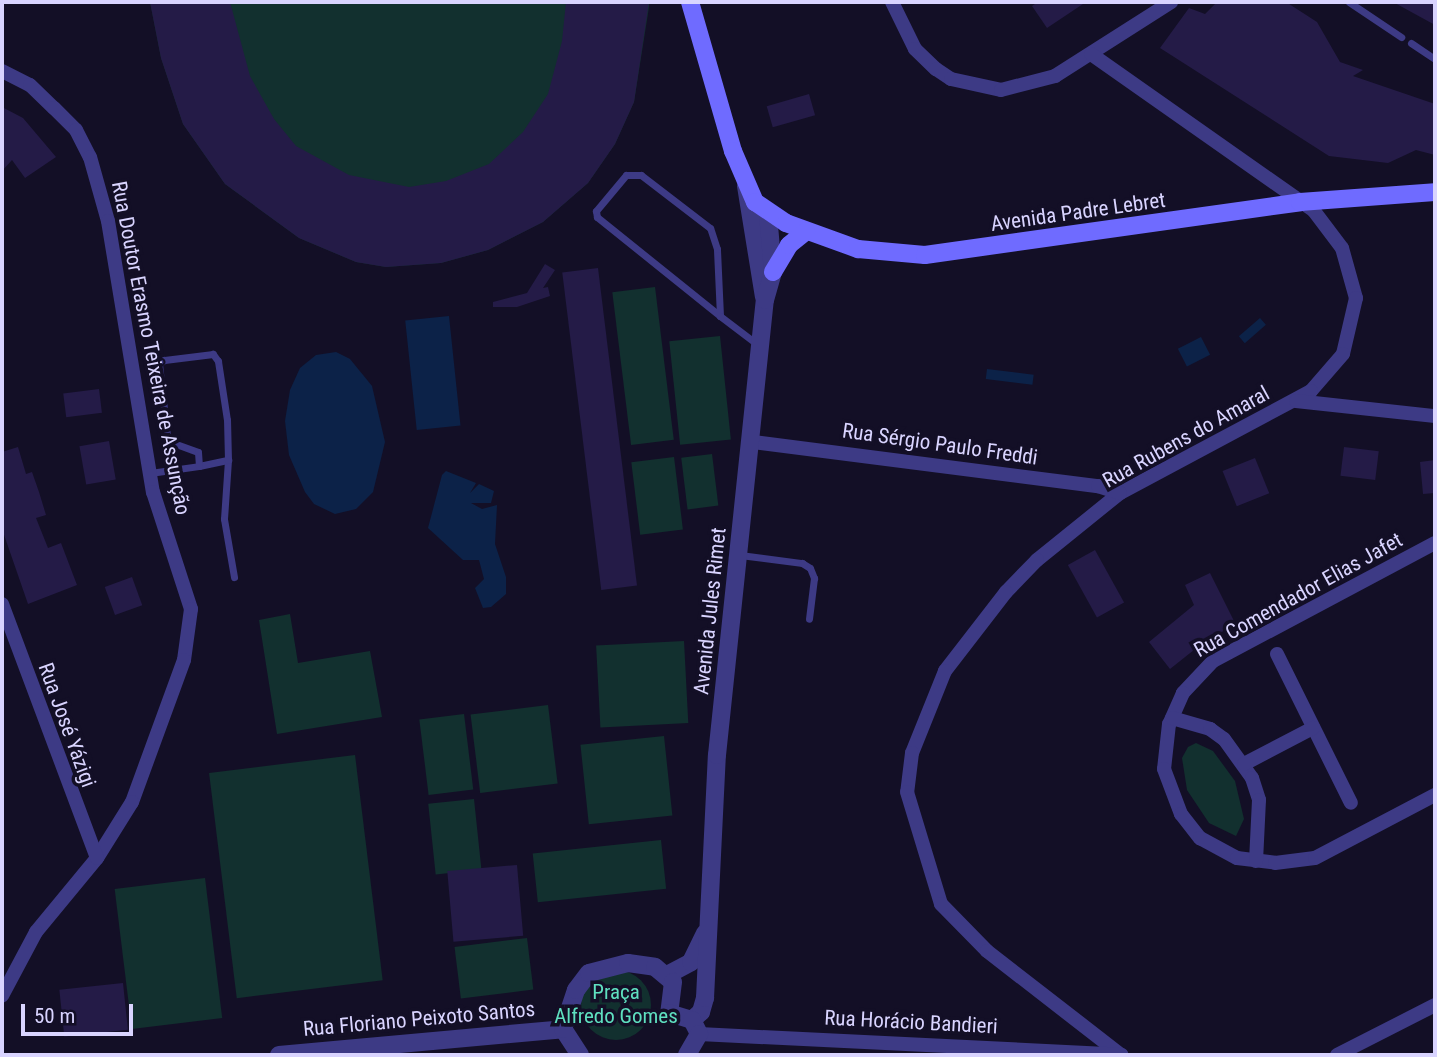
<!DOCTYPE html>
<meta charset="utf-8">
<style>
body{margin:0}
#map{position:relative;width:1437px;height:1057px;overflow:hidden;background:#130f26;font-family:"Roboto Condensed",sans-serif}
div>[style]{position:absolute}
.green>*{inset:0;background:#12302f;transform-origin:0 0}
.round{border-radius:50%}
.water>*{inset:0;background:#0c2248;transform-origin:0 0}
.building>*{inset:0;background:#241b47;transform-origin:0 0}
.service>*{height:7px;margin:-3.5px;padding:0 3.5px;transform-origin:3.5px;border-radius:3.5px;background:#3d3a85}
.minor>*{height:14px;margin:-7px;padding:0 7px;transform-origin:7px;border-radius:7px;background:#3d3a85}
.tertiary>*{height:18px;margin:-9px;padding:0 9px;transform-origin:9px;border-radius:9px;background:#3d3a85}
.secondary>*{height:18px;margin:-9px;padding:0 9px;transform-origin:9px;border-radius:9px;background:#6f6bff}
span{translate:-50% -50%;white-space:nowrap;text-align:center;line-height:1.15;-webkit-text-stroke:7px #130f26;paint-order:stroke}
.street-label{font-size:21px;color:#d9d4ff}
.park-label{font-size:21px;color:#5fe0c0}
.frame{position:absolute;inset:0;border:4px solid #d9d4ff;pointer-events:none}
.scale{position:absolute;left:21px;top:1004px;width:112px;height:32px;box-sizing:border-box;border:4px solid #d9d4ff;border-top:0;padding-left:9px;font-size:21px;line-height:24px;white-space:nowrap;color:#d9d4ff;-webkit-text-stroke:5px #130f26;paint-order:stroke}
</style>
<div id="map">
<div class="green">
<i style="clip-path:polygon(150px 2px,649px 2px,649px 7px,634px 102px,615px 144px,588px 183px,543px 222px,488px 250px,441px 263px,386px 267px,356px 262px,299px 238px,225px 184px,183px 124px,161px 58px)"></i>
<i style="left:655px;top:287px;width:154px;height:43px;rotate:83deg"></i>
<i style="left:720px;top:336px;width:104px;height:51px;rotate:84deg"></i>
<i style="left:712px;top:454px;width:52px;height:31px;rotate:83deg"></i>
<i style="left:674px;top:457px;width:73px;height:43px;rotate:83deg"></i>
<i style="clip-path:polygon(290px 614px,298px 663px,370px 651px,382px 717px,277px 734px,259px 620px)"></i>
<i style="left:684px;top:641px;width:82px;height:88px;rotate:87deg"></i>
<i style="left:548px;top:705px;width:79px;height:78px;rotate:83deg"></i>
<i style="left:464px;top:714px;width:76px;height:45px;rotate:83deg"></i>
<i style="left:664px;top:736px;width:80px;height:84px;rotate:84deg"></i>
<i style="clip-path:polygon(1196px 743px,1213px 751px,1235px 781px,1244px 819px,1236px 836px,1209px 823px,1187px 790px,1182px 758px,1188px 747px)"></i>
<i style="left:355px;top:755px;width:227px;height:147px;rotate:83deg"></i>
<i style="left:474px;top:799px;width:71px;height:46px;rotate:84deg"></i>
<i style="left:661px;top:840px;width:49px;height:129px;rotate:84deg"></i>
<i style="left:205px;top:878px;width:141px;height:91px;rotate:83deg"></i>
<i style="left:527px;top:938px;width:52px;height:73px;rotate:83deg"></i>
<i class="round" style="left:581px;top:970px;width:70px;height:70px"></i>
</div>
<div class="water">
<i style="left:449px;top:316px;width:110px;height:44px;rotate:84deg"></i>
<i style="left:1260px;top:318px;width:9px;height:28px;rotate:49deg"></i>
<i style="left:1201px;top:337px;width:20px;height:26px;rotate:63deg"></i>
<i style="clip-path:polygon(336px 352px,350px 359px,372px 386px,385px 442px,373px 492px,356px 509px,335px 514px,314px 504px,305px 492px,289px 455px,285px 421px,290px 390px,300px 368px,316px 355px)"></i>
<i style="left:987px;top:369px;width:47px;height:10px;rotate:7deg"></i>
<i style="clip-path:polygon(446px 471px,476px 483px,470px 493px,479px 484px,494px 491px,491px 503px,471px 503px,482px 509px,497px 505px,495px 544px,506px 577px,506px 594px,491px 607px,483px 608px,475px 588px,484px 579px,479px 560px,463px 560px,428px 528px,442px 475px)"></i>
</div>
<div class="building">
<i style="clip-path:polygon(150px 2px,230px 2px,250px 76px,274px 119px,296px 146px,349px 175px,409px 187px,446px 181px,489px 164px,523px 132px,548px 94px,562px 41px,566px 2px,649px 2px,634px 102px,615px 144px,588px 183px,543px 222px,488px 250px,441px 263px,386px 267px,356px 262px,299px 238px,225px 184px,183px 124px,161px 58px)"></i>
<i style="clip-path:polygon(1038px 2px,1086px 2px,1047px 28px,1032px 6px)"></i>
<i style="clip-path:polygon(1217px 2px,1286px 2px,1317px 22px,1340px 62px,1363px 70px,1353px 76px,1435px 104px,1435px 155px,1416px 150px,1388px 163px,1329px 156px,1160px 48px,1189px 8px,1205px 14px)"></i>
<i style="clip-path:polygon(1393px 2px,1435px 2px,1435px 25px)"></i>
<i style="left:809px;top:94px;width:22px;height:44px;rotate:74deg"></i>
<i style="clip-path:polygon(2px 107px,23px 118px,56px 157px,25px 178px,12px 160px,2px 171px)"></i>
<i style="clip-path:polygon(545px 264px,555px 270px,543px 288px,548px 287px,550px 296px,517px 307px,493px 307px,493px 302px,527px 293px)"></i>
<i style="left:598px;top:268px;width:320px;height:36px;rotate:83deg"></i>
<i style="left:99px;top:389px;width:24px;height:36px;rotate:83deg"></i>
<i style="left:109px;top:441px;width:39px;height:30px;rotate:80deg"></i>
<i style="clip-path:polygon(18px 447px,26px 474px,32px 472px,39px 492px,46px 515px,36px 518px,48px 548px,61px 543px,77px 585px,28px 604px,2px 529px,2px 452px)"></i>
<i style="left:1344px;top:447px;width:35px;height:29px;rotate:7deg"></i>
<i style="left:1255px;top:458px;width:38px;height:35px;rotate:68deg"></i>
<i style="clip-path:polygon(1435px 460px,1435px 493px,1423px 494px,1420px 462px)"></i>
<i style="left:1095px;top:550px;width:60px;height:31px;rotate:61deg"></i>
<i style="clip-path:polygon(1210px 573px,1236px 625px,1209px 638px,1170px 669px,1149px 642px,1194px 605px,1185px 585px)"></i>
<i style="left:132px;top:577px;width:30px;height:29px;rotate:70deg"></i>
<i style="left:517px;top:865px;width:71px;height:70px;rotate:85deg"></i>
<i style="left:123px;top:983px;width:47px;height:64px;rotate:84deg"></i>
</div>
<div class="service">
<i style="left:1349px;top:2px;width:63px;rotate:33.9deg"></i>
<i style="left:1411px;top:43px;width:29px;rotate:34deg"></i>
<i style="left:720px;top:316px;width:67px;rotate:-92.6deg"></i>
<i style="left:717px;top:249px;width:22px;rotate:-108deg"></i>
<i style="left:710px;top:228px;width:87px;rotate:-142.5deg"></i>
<i style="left:641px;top:175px;width:15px;rotate:180deg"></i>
<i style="left:626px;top:175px;width:47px;rotate:129.8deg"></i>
<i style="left:596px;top:211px;width:6px;rotate:81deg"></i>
<i style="left:597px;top:217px;width:158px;rotate:38.8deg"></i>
<i style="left:720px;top:316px;width:48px;rotate:37.3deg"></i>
<i style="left:228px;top:460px;width:59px;rotate:93.9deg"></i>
<i style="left:224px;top:519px;width:59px;rotate:80.2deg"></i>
<i style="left:150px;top:473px;width:49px;rotate:-8.1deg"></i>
<i style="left:199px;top:466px;width:30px;rotate:-12deg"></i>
<i style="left:228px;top:460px;width:40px;rotate:-91.4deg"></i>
<i style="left:227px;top:420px;width:60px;rotate:-98.7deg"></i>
<i style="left:218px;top:361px;width:9px;rotate:-126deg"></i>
<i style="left:213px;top:354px;width:49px;rotate:173deg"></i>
<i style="left:164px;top:360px;width:6px;rotate:141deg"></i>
<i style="left:159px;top:364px;width:71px;rotate:83.6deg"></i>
<i style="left:167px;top:435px;width:13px;rotate:45deg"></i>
<i style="left:176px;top:444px;width:23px;rotate:20deg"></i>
<i style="left:198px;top:452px;width:14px;rotate:86deg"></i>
<i style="left:740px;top:555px;width:63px;rotate:7.4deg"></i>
<i style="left:802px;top:563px;width:9px;rotate:32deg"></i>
<i style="left:810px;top:568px;width:11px;rotate:68deg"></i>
<i style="left:814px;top:578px;width:41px;rotate:97deg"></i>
</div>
<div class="minor">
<i style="left:892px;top:2px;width:52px;rotate:63.9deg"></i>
<i style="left:915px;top:49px;width:29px;rotate:44deg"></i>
<i style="left:936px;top:69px;width:18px;rotate:34deg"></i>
<i style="left:951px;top:79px;width:51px;rotate:12.4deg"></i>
<i style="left:1001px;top:90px;width:56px;rotate:-14.5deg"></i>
<i style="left:1055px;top:76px;width:138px;rotate:-32.5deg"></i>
<i style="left:1091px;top:54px;width:273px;rotate:35.1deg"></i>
<i style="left:1314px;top:211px;width:46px;rotate:52.9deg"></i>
<i style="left:1342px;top:248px;width:52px;rotate:74.4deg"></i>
<i style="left:1356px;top:298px;width:57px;rotate:103.1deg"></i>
<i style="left:1343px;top:354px;width:49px;rotate:130.9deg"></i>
<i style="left:1311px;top:391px;width:217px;rotate:151.9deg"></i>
<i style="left:1120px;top:493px;width:107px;rotate:141.1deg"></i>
<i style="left:1037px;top:560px;width:45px;rotate:134.1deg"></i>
<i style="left:1006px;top:592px;width:100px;rotate:127.7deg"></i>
<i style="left:945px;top:671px;width:88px;rotate:111.9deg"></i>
<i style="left:912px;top:753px;width:39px;rotate:97deg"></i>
<i style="left:907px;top:792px;width:117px;rotate:73.1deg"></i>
<i style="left:941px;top:904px;width:66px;rotate:45.6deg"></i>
<i style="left:987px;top:951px;width:170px;rotate:37.8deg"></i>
<i style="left:2px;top:71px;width:31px;rotate:27deg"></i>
<i style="left:30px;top:85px;width:33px;rotate:44deg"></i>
<i style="left:54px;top:108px;width:31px;rotate:45deg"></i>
<i style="left:76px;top:130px;width:30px;rotate:63deg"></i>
<i style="left:90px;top:157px;width:66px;rotate:74.3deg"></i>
<i style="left:108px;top:221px;width:275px;rotate:80.6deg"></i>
<i style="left:153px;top:492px;width:123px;rotate:72deg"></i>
<i style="left:191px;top:609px;width:51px;rotate:97.8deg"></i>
<i style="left:184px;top:660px;width:151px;rotate:110.1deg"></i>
<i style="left:132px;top:802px;width:66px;rotate:122deg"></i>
<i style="left:97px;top:858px;width:96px;rotate:129.5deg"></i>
<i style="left:36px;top:932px;width:72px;rotate:118deg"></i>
<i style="left:1296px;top:401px;width:140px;rotate:6.2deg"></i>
<i style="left:753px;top:442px;width:348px;rotate:7.3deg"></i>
<i style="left:1098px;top:486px;width:23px;rotate:18deg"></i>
<i style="left:1435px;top:543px;width:251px;rotate:152deg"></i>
<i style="left:1213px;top:661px;width:44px;rotate:133.2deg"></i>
<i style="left:1183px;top:693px;width:34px;rotate:114deg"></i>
<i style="left:1169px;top:724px;width:45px;rotate:96.3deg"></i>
<i style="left:1164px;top:769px;width:48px;rotate:69.3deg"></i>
<i style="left:1181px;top:814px;width:31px;rotate:52deg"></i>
<i style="left:1200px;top:838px;width:42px;rotate:28.4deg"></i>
<i style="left:1237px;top:858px;width:38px;rotate:7deg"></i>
<i style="left:1275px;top:863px;width:40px;rotate:-7.1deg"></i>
<i style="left:1315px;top:858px;width:136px;rotate:-27.7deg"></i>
<i style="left:2px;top:604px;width:271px;rotate:69.5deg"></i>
<i style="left:1277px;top:654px;width:166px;rotate:63.6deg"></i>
<i style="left:1172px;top:718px;width:40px;rotate:16deg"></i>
<i style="left:1210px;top:729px;width:17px;rotate:36deg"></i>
<i style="left:1224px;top:739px;width:48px;rotate:54.3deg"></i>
<i style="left:1252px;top:778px;width:23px;rotate:72deg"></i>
<i style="left:1259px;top:800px;width:61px;rotate:92.8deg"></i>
<i style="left:1244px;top:764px;width:78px;rotate:-27.6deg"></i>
<i style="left:699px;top:1034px;width:423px;rotate:2.8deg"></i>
<i style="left:1337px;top:1055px;width:110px;rotate:-27deg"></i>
</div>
<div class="tertiary">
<i style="left:746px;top:186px;width:112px;rotate:80.8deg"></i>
<i style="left:667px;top:975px;width:27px;rotate:-28deg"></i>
<i style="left:691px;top:962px;width:32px;rotate:-64deg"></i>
<i style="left:692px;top:1020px;width:12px;rotate:-42deg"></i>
<i style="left:701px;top:1012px;width:15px;rotate:-74deg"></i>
<i style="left:705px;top:998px;width:243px;rotate:-87.2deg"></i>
<i style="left:717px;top:755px;width:458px;rotate:-84deg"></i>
<i style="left:765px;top:300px;width:29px;rotate:-74deg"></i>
<i style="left:773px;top:272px;width:58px;rotate:-94.9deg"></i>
<i style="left:279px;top:1055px;width:285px;rotate:-5.2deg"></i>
<i style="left:580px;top:1055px;width:31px;rotate:-123deg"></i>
<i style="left:563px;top:1029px;width:41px;rotate:-71.6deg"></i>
<i style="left:576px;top:990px;width:21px;rotate:-53deg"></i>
<i style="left:589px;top:973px;width:40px;rotate:-14.4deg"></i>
<i style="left:628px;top:963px;width:27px;rotate:8deg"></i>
<i style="left:655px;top:967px;width:23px;rotate:40deg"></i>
<i style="left:673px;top:982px;width:31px;rotate:97deg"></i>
<i style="left:669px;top:1013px;width:24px;rotate:17deg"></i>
<i style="left:692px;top:1020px;width:16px;rotate:63deg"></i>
<i style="left:699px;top:1034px;width:24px;rotate:120deg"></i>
</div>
<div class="secondary">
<i style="left:690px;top:2px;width:155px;rotate:73.9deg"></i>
<i style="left:733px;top:151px;width:56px;rotate:66.7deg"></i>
<i style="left:755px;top:202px;width:37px;rotate:34deg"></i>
<i style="left:786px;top:223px;width:77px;rotate:19.9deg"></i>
<i style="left:858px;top:249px;width:67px;rotate:5.1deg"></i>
<i style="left:925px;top:255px;width:379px;rotate:-8deg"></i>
<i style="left:1300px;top:202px;width:135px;rotate:-4.2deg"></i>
<i style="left:773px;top:272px;width:31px;rotate:-59deg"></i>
<i style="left:789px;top:245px;width:22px;rotate:-39deg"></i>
</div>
<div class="street-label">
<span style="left:1078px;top:212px;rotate:-8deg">Avenida Padre Lebret</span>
<span style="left:151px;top:348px;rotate:79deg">Rua Doutor Erasmo Teixeira de Assunção</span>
<span style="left:1186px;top:437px;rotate:-29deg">Rua Rubens do Amaral</span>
<span style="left:940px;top:444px;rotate:8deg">Rua Sérgio Paulo Freddi</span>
<span style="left:1298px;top:595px;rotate:-29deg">Rua Comendador Elias Jafet</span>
<span style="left:710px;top:611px;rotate:-84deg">Avenida Jules Rimet</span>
<span style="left:67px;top:725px;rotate:70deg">Rua José Yázigi</span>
<span style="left:419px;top:1019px;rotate:-5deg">Rua Floriano Peixoto Santos</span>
<span style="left:911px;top:1022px;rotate:3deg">Rua Horácio Bandieri</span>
</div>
<div class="park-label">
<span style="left:616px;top:1004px">Praça<br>Alfredo Gomes</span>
</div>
<div class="frame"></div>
<div class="scale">50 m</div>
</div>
